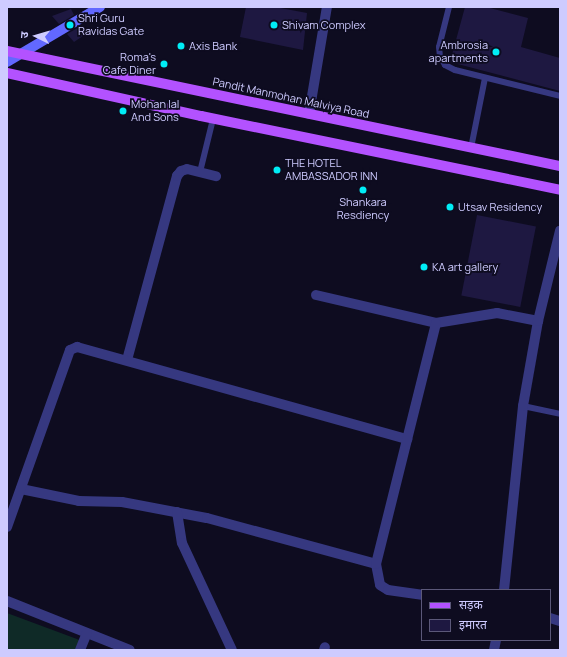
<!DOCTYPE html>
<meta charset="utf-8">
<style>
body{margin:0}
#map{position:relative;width:567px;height:657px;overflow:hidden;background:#0e0c20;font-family:Manrope,"Noto Sans Devanagari",sans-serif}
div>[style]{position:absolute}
.green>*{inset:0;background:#0f2a27}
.building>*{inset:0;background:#1e1841;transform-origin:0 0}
.lane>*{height:6px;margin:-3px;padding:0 3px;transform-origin:3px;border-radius:3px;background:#363880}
.street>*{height:10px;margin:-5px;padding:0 5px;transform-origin:5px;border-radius:5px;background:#363880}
.secondary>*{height:10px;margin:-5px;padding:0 5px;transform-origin:5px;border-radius:5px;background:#6268ff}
.primary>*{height:10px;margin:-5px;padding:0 5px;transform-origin:5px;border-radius:5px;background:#b352ff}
.dots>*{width:11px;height:11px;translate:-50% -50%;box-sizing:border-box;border:2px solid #0e0c20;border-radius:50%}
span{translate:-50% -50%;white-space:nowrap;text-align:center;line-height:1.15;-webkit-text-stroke:3.5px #0e0c20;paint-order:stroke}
.poi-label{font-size:11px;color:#cecbff}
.left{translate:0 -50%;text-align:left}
.right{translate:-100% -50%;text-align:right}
.street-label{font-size:11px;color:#cecbff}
.frame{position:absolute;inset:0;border:8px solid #cecbff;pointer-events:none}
.legend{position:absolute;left:421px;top:589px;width:130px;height:52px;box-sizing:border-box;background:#0e0c20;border:1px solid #5b5879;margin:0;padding:5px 7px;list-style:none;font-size:12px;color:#cecbff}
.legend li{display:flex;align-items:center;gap:8px;height:20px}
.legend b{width:20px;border:1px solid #5b5879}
.north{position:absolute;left:16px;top:16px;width:40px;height:40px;-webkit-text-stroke:3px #0e0c20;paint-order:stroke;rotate:275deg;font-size:11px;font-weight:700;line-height:16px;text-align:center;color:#cecbff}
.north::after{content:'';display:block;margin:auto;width:14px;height:18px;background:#cecbff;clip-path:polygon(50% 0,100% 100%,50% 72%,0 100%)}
</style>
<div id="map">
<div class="green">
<i style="clip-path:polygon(7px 613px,85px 642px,80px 650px,7px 650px)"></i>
</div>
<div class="building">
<i style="clip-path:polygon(246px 7px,275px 7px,307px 13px,303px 50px,240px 37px)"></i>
<i style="clip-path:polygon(465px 7px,486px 7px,528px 18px,521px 47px,560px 58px,560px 91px,450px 62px)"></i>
<i style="clip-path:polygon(71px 9px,74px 15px,59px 24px,52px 16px)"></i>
<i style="clip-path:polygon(81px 26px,86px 34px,74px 42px,67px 34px)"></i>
<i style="left:477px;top:215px;width:60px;height:82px;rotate:11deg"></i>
</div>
<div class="lane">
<i style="left:449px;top:7px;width:41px;rotate:104deg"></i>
<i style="left:439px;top:47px;width:9px;rotate:84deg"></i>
<i style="left:440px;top:56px;width:10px;rotate:61deg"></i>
<i style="left:445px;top:65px;width:11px;rotate:27deg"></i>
<i style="left:455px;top:70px;width:108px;rotate:13.9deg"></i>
<i style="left:471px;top:148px;width:71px;rotate:-78.7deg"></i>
<i style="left:200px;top:172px;width:55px;rotate:-76.2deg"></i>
<i style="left:523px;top:406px;width:38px;rotate:12deg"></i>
</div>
<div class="street">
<i style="left:309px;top:114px;width:109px;rotate:-80.5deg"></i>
<i style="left:316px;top:295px;width:123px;rotate:13.1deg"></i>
<i style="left:436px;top:323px;width:62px;rotate:-9.3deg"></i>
<i style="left:497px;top:313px;width:42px;rotate:11deg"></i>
<i style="left:127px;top:360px;width:191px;rotate:-74.8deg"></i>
<i style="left:177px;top:176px;width:6px;rotate:-51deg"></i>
<i style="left:181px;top:171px;width:6px;rotate:-18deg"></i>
<i style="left:187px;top:169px;width:30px;rotate:14deg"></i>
<i style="left:21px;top:489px;width:59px;rotate:11.7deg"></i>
<i style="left:79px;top:501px;width:43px;rotate:1.3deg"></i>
<i style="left:122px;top:502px;width:86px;rotate:10.7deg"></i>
<i style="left:207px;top:518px;width:175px;rotate:15.2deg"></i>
<i style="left:376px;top:564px;width:21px;rotate:79deg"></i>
<i style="left:380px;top:585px;width:9px;rotate:32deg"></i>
<i style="left:388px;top:590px;width:34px;rotate:8deg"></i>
<i style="left:177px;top:512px;width:31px;rotate:81deg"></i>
<i style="left:182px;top:543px;width:118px;rotate:65deg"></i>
<i style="left:7px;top:527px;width:188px;rotate:-70.4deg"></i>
<i style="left:70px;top:350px;width:8px;rotate:-23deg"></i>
<i style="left:77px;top:347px;width:343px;rotate:15.6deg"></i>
<i style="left:376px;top:564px;width:248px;rotate:-76deg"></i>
<i style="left:504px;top:590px;width:185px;rotate:-84.1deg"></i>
<i style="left:523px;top:406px;width:86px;rotate:-80deg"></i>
<i style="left:538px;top:321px;width:93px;rotate:-76.3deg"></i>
<i style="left:7px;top:601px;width:132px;rotate:21.7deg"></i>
<i style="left:550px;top:618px;width:10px;rotate:17deg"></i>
<i style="left:80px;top:650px;width:18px;rotate:-68deg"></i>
<i style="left:324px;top:650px;width:3px;rotate:-72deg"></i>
<i style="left:494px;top:650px;width:10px;rotate:-79deg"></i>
</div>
<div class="secondary">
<i style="left:7px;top:62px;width:108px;rotate:-30.6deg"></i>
</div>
<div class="primary">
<i style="left:7px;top:51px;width:565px;rotate:11.75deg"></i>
<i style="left:7px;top:73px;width:199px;rotate:12.5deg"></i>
<i style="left:201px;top:116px;width:367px;rotate:11.6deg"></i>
</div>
<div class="dots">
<i style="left:70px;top:25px;background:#00edf6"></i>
<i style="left:274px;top:25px;background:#00edf6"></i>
<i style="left:181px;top:46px;background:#00edf6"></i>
<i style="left:496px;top:52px;background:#00edf6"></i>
<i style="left:164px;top:64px;background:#00edf6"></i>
<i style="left:123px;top:111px;background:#00edf6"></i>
<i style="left:277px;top:170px;background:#00edf6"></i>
<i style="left:363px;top:190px;background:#00edf6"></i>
<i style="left:450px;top:207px;background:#00edf6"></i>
<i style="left:424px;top:267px;background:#00edf6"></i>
</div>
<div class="poi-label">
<span class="left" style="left:78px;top:25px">Shri Guru<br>Ravidas Gate</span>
<span class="left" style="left:282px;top:25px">Shivam Complex</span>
<span class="left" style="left:189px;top:46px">Axis Bank</span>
<span class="right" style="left:488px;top:52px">Ambrosia<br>apartments</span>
<span class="right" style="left:156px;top:64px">Roma's<br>Cafe Diner</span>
<span class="left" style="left:131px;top:111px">Mohan lal<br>And Sons</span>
<span class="left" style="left:285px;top:170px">THE HOTEL<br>AMBASSADOR INN</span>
<span style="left:363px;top:209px">Shankara<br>Resdiency</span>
<span class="left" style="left:458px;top:207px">Utsav Residency</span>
<span class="left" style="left:432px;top:267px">KA art gallery</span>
</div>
<div class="street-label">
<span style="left:291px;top:98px;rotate:12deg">Pandit Manmohan Malviya Road</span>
</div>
<div class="frame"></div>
<ul class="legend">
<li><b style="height:5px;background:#b352ff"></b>सड़क</li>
<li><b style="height:11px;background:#1e1841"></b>इमारत</li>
</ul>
<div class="north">उ</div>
</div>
